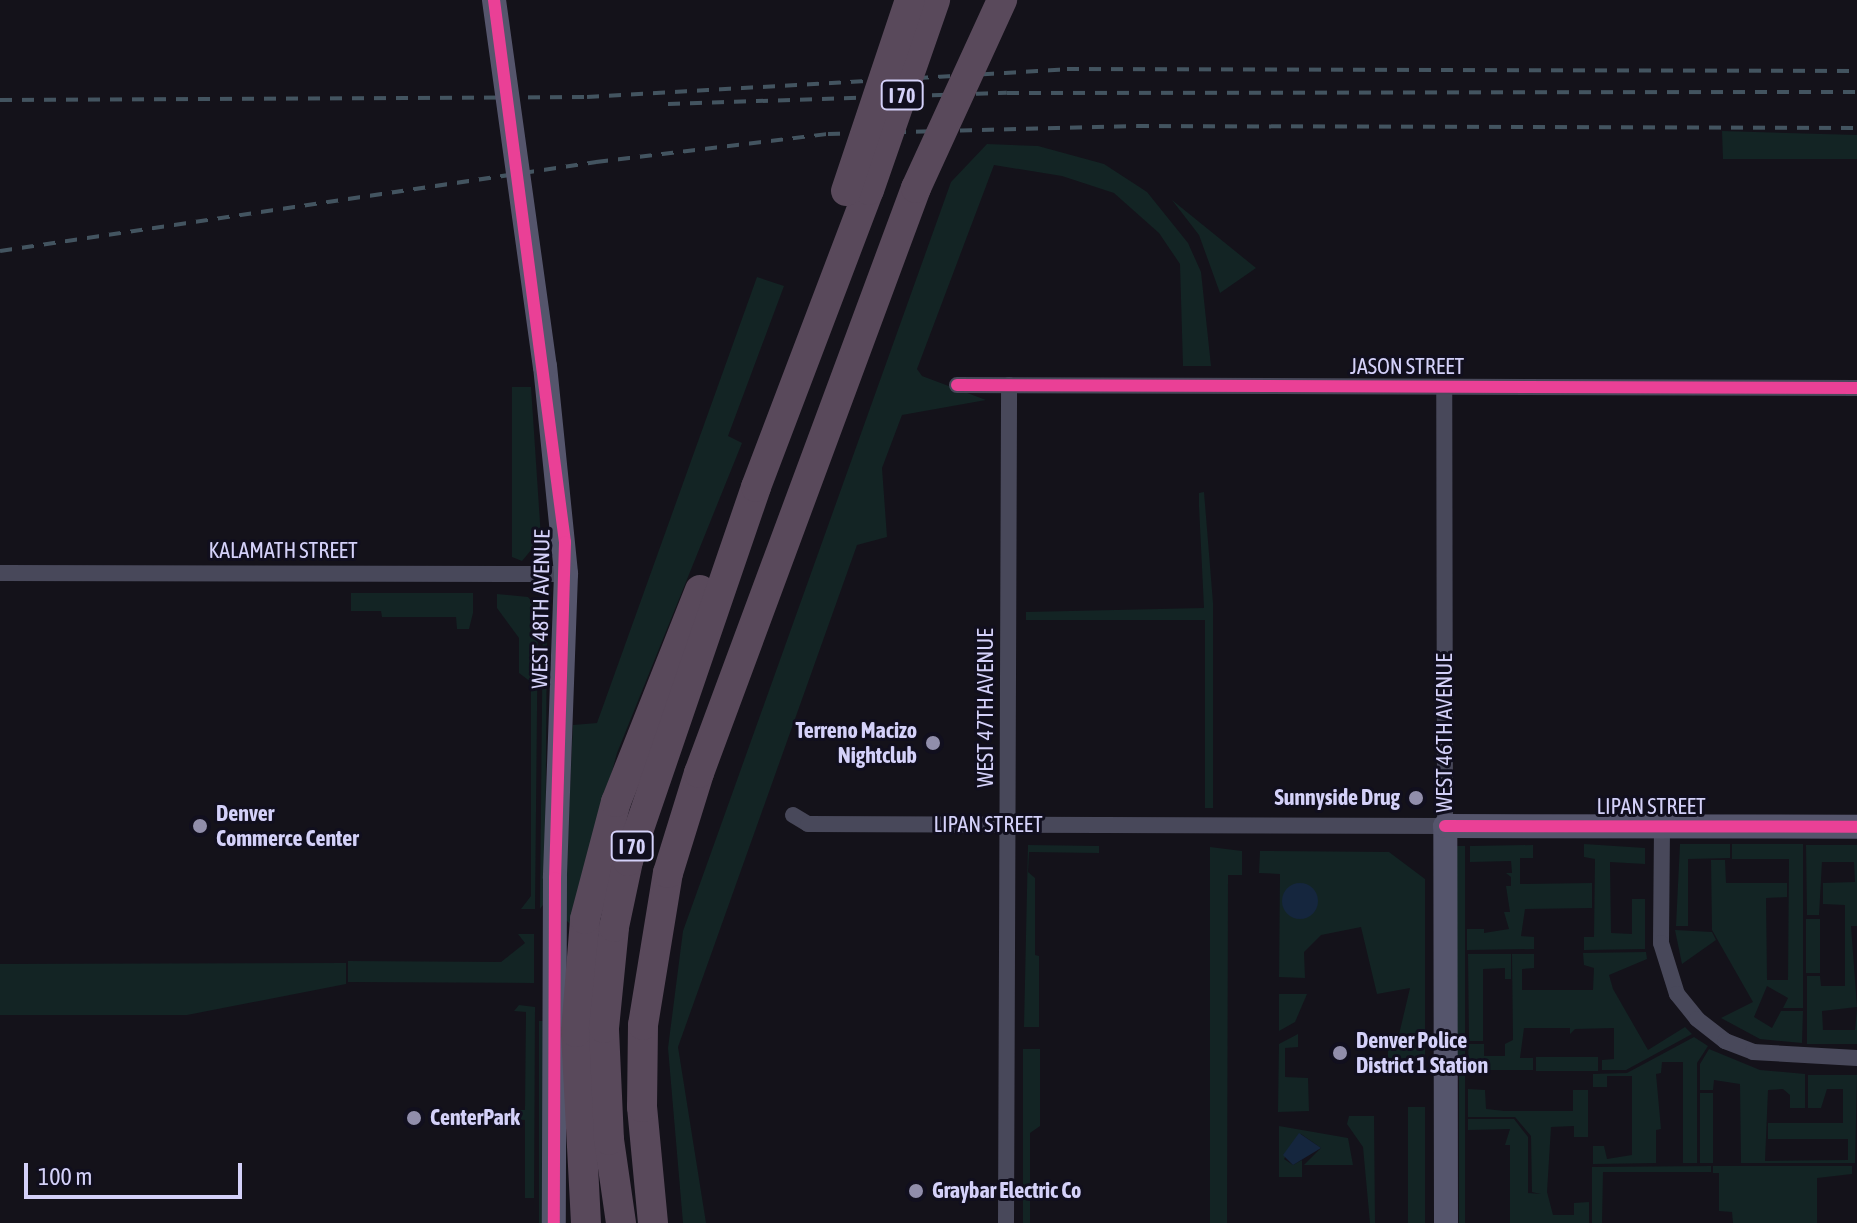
<!DOCTYPE html>
<style>
body{margin:0}
#map{position:relative;width:1857px;height:1223px;overflow:hidden;background:#14121a;font-family:"Asap Condensed",sans-serif}
div>[style]{position:absolute}
.green>*{inset:0;background:#132424;transform-origin:0 0}
.water>*{inset:0;background:#15263e}
.round{border-radius:50%}
.street>*{height:16px;margin:-8px;padding:0 8px;transform-origin:8px;border-radius:8px;background:#48485a}
.secondary>*{height:24px;margin:-12px;padding:0 12px;transform-origin:12px;border-radius:12px;background:#55556c}
.highway>*{height:30px;margin:-15px;padding:0 15px;transform-origin:15px;border-radius:15px;background:#59495b}
.rail>*{height:4px;margin-top:-2px;transform-origin:0;background:repeating-linear-gradient(90deg,#435460 0 12px,transparent 0 22px)}
.secondary-bridge>*{height:24px;margin:-12px;padding:0 12px;transform-origin:12px;border-radius:12px;background:#55556c}
.highway-bridge>*{height:30px;margin:-15px;padding:0 15px;transform-origin:15px;border-radius:15px;background:#59495b}
.cycleway>*{height:12px;margin:-6px;padding:0 6px;transform-origin:6px;border-radius:6px;background:#ea4096}
.dots>*{width:22px;height:22px;translate:-50% -50%;box-sizing:border-box;border:4px solid #110f1e;border-radius:50%}
span{translate:-50% -50%;white-space:nowrap;text-align:center;line-height:1.15;-webkit-text-stroke:6px #110f1e;paint-order:stroke}
.shield-label span{padding:2px 6px;background:#110f1e;border:2px solid;border-radius:6px;-webkit-text-stroke-width:0}
.shield-label{font-size:20px;color:#d4d1f9;font-weight:700}
.street-label{font-size:22px;color:#d4d1f9}
.poi-label{font-size:22px;color:#d4d1f9;font-weight:700}
.right{translate:-100% -50%;text-align:right}
.left{translate:0 -50%;text-align:left}
.scale{position:absolute;left:24px;top:1163px;width:218px;height:36px;box-sizing:border-box;border:4px solid #d4d1f9;border-top:0;padding-left:10px;font-size:24px;line-height:28px;white-space:nowrap;color:#d4d1f9;-webkit-text-stroke:6px #110f1e;paint-order:stroke}
</style>
<div id="map">
<div class="green">
<i style="clip-path:polygon(1722px 131px,1857px 135px,1857px 159px,1723px 159px)"></i>
<i style="clip-path:polygon(987px 144px,1038px 146px,1104px 164px,1147px 192px,1188px 243px,1201px 272px,1211px 366px,1183px 366px,1180px 264px,1159px 233px,1114px 193px,1062px 176px,994px 165px,917px 369px,922px 376px,986px 400px,902px 415px,882px 468px,887px 537px,857px 545px,678px 1047px,706px 1223px,683px 1223px,668px 1048px,683px 931px,951px 182px)"></i>
<i style="clip-path:polygon(1172px 200px,1256px 268px,1220px 293px,1199px 235px)"></i>
<i style="clip-path:polygon(757px 277px,784px 286px,728px 436px,742px 443px,617px 753px,571px 925px,564px 918px,573px 725px,597px 723px)"></i>
<i style="clip-path:polygon(512px 387px,531px 387px,541px 538px,522px 561px,512px 557px)"></i>
<i style="clip-path:polygon(1204px 492px,1213px 603px,1213px 808px,1205px 808px,1205px 620px,1026px 620px,1026px 612px,1204px 608px,1199px 506px,1199px 493px)"></i>
<i style="clip-path:polygon(351px 593px,473px 593px,473px 613px,469px 629px,457px 629px,456px 617px,382px 617px,381px 611px,351px 611px)"></i>
<i style="clip-path:polygon(497px 594px,528px 597px,538px 609px,535px 909px,521px 909px,531px 896px,531px 682px,519px 673px,519px 638px,497px 608px)"></i>
<i style="clip-path:polygon(543px 605px,547px 617px,545px 902px,540px 909px)"></i>
<i style="clip-path:polygon(1584px 844px,1645px 848px,1645px 864px,1610px 862px,1611px 933px,1632px 934px,1632px 899px,1645px 899px,1645px 949px,1584px 950px,1584px 937px,1594px 937px,1595px 859px,1584px 857px)"></i>
<i style="clip-path:polygon(1680px 844px,1730px 844px,1730px 858px,1688px 859px,1688px 926px,1676px 926px)"></i>
<i style="clip-path:polygon(1732px 844px,1803px 844px,1803px 1008px,1783px 1008px,1788px 998px,1767px 986px,1754px 1017px,1772px 1028px,1781px 1011px,1803px 1011px,1802px 1043px,1760px 1039px,1721px 1018px,1753px 1002px,1712px 930px,1711px 860px,1725px 860px,1726px 883px,1787px 883px,1787px 897px,1766px 898px,1767px 980px,1788px 980px,1789px 859px,1732px 859px)"></i>
<i style="clip-path:polygon(1028px 845px,1099px 846px,1099px 853px,1029px 852px,1028px 872px,1035px 878px,1035px 955px,1039px 956px,1039px 1027px,1024px 1027px)"></i>
<i style="clip-path:polygon(1533px 845px,1533px 858px,1520px 858px,1520px 884px,1592px 883px,1592px 908px,1525px 909px,1521px 936px,1534px 937px,1534px 949px,1467px 950px,1467px 929px,1484px 929px,1484px 933px,1509px 929px,1504px 912px,1510px 912px,1506px 886px,1511px 886px,1511px 877px,1506px 873px,1512px 873px,1511px 861px,1470px 862px,1470px 846px)"></i>
<i style="clip-path:polygon(1806px 845px,1857px 845px,1857px 926px,1851px 926px,1857px 1007px,1822px 1011px,1823px 1030px,1855px 1030px,1857px 1010px,1857px 1044px,1807px 1044px,1807px 976px,1820px 976px,1821px 986px,1845px 986px,1845px 905px,1823px 904px,1823px 883px,1855px 882px,1854px 862px,1822px 862px,1819px 915px,1807px 915px)"></i>
<i style="left:1465px;top:846px;width:224px;height:8px;rotate:90deg"></i>
<i style="clip-path:polygon(1210px 847px,1242px 851px,1242px 875px,1228px 875px,1227px 1223px,1210px 1223px)"></i>
<i style="clip-path:polygon(1260px 851px,1389px 852px,1425px 879px,1425px 1060px,1388px 1058px,1388px 1037px,1397px 1043px,1410px 988px,1377px 994px,1361px 927px,1321px 935px,1304px 952px,1305px 978px,1279px 977px,1280px 874px,1259px 873px)"></i>
<i style="left:1806px;top:919px;width:14px;height:54px"></i>
<i style="clip-path:polygon(1675px 930px,1712px 932px,1716px 940px,1682px 964px)"></i>
<i style="clip-path:polygon(518px 934px,534px 934px,534px 983px,348px 982px,348px 961px,501px 962px,525px 943px)"></i>
<i style="clip-path:polygon(1646px 952px,1647px 959px,1609px 975px,1613px 989px,1648px 1050px,1685px 1027px,1692px 1034px,1626px 1070px,1602px 1070px,1602px 1060px,1614px 1059px,1614px 1028px,1575px 1029px,1570px 1034px,1570px 1028px,1524px 1028px,1520px 1058px,1533px 1058px,1533px 1070px,1469px 1070px,1468px 1044px,1484px 1044px,1484px 1056px,1505px 1056px,1505px 1044px,1513px 1040px,1512px 954px,1534px 954px,1534px 968px,1522px 969px,1522px 990px,1593px 990px,1594px 968px,1584px 965px,1583px 953px)"></i>
<i style="clip-path:polygon(1468px 954px,1511px 954px,1511px 979px,1505px 979px,1505px 968px,1483px 969px,1483px 1041px,1469px 1041px)"></i>
<i style="clip-path:polygon(346px 963px,346px 984px,187px 1015px,0 1015px,0 964px)"></i>
<i style="clip-path:polygon(1279px 994px,1307px 994px,1295px 1022px,1279px 1031px)"></i>
<i style="clip-path:polygon(519px 1005px,535px 1007px,534px 1198px,525px 1198px,525px 1120px,513px 1119px,513px 1110px,525px 1110px,526px 1012px,514px 1011px)"></i>
<i style="left:539px;top:1021px;width:5px;height:202px"></i>
<i style="clip-path:polygon(1298px 1034px,1298px 1047px,1285px 1048px,1285px 1077px,1308px 1078px,1309px 1111px,1278px 1112px,1279px 1044px)"></i>
<i style="clip-path:polygon(1694px 1037px,1708px 1046px,1697px 1063px,1697px 1163px,1683px 1163px,1683px 1062px,1662px 1062px,1661px 1073px,1656px 1074px,1661px 1129px,1656px 1130px,1656px 1163px,1593px 1164px,1593px 1146px,1604px 1146px,1607px 1159px,1632px 1155px,1632px 1076px,1607px 1076px,1607px 1087px,1593px 1087px,1593px 1074px,1627px 1073px)"></i>
<i style="clip-path:polygon(1023px 1049px,1040px 1049px,1040px 1126px,1030px 1133px,1030px 1223px,1023px 1223px)"></i>
<i style="clip-path:polygon(1709px 1049px,1760px 1070px,1805px 1074px,1805px 1108px,1790px 1108px,1790px 1095px,1783px 1089px,1768px 1090px,1765px 1161px,1848px 1160px,1848px 1139px,1768px 1139px,1768px 1123px,1843px 1123px,1843px 1089px,1827px 1089px,1821px 1108px,1808px 1108px,1808px 1075px,1857px 1075px,1855px 1163px,1741px 1163px,1740px 1084px,1714px 1080px,1713px 1090px,1700px 1090px,1700px 1064px)"></i>
<i style="left:1536px;top:1057px;width:62px;height:14px"></i>
<i style="left:1459px;top:1074px;width:6px;height:149px"></i>
<i style="clip-path:polygon(1468px 1089px,1485px 1090px,1486px 1109px,1504px 1111px,1573px 1111px,1573px 1090px,1588px 1090px,1588px 1137px,1574px 1137px,1574px 1126px,1551px 1127px,1547px 1192px,1553px 1215px,1574px 1215px,1574px 1203px,1589px 1202px,1589px 1223px,1510px 1223px,1510px 1145px,1505px 1145px,1510px 1129px,1468px 1130px,1468px 1119px,1514px 1119px,1528px 1137px,1528px 1193px,1541px 1194px,1532px 1192px,1531px 1136px,1515px 1117px,1468px 1117px)"></i>
<i style="left:1700px;top:1093px;width:13px;height:70px"></i>
<i style="left:1425px;top:1107px;width:116px;height:17px;rotate:90deg"></i>
<i style="clip-path:polygon(1349px 1116px,1374px 1116px,1375px 1223px,1370px 1223px,1363px 1147px,1347px 1124px)"></i>
<i style="clip-path:polygon(1279px 1126px,1348px 1138px,1353px 1165px,1304px 1165px,1321px 1148px,1301px 1134px,1284px 1159px,1293px 1165px,1302px 1160px,1302px 1177px,1279px 1177px)"></i>
<i style="clip-path:polygon(1711px 1166px,1711px 1172px,1603px 1172px,1602px 1223px,1592px 1223px,1592px 1167px)"></i>
<i style="clip-path:polygon(1713px 1166px,1852px 1166px,1852px 1174px,1817px 1178px,1817px 1223px,1733px 1223px,1732px 1212px,1719px 1211px,1719px 1173px,1713px 1173px)"></i>
</div>
<div class="water">
<i class="round" style="left:1282px;top:883px;width:36px;height:36px"></i>
<i style="clip-path:polygon(1299px 1133px,1321px 1148px,1293px 1165px,1283px 1155px)"></i>
</div>
<div class="street">
<i style="left:957px;top:385px;width:900px;rotate:0.19deg"></i>
<i style="left:0;top:573px;width:566px;rotate:0.1deg"></i>
<i style="left:793px;top:815px;width:17px;rotate:31deg"></i>
<i style="left:808px;top:824px;width:637px;rotate:0.18deg"></i>
<i style="left:1445px;top:826px;width:439px;rotate:-90.1deg"></i>
<i style="left:1662px;top:827px;width:116px;rotate:90.5deg"></i>
<i style="left:1661px;top:943px;width:53px;rotate:72.6deg"></i>
<i style="left:1677px;top:994px;width:32px;rotate:51deg"></i>
<i style="left:1697px;top:1019px;width:36px;rotate:38deg"></i>
<i style="left:1725px;top:1041px;width:30px;rotate:21deg"></i>
<i style="left:1753px;top:1052px;width:104px;rotate:3.3deg"></i>
<i style="left:1006px;top:1223px;width:838px;rotate:-89.79deg"></i>
</div>
<div class="secondary">
<i style="left:545px;top:366px;width:209px;rotate:84.2deg"></i>
<i style="left:566px;top:574px;width:304px;rotate:92.1deg"></i>
<i style="left:555px;top:878px;width:345px;rotate:90.2deg"></i>
<i style="left:1446px;top:1223px;width:397px;rotate:-90.1deg"></i>
<i style="left:1445px;top:826px;width:412px;rotate:0.1deg"></i>
</div>
<div class="highway">
<i style="left:586px;top:1223px;width:191px;rotate:-93deg"></i>
<i style="left:576px;top:1032px;width:113px;rotate:-85.4deg"></i>
<i style="left:585px;top:919px;width:121px;rotate:-75.2deg"></i>
<i style="left:616px;top:802px;width:228px;rotate:-68.4deg"></i>
<i style="left:621px;top:1223px;width:84px;rotate:-98.2deg"></i>
<i style="left:609px;top:1140px;width:112px;rotate:-92.6deg"></i>
<i style="left:604px;top:1028px;width:101px;rotate:-84.3deg"></i>
<i style="left:614px;top:927px;width:67px;rotate:-78deg"></i>
<i style="left:628px;top:861px;width:395px;rotate:-71.1deg"></i>
<i style="left:756px;top:487px;width:318px;rotate:-69.2deg"></i>
<i style="left:653px;top:1223px;width:117px;rotate:-95.4deg"></i>
<i style="left:642px;top:1107px;width:82px;rotate:-89.3deg"></i>
<i style="left:643px;top:1025px;width:154px;rotate:-80.7deg"></i>
<i style="left:668px;top:873px;width:105px;rotate:-72.8deg"></i>
<i style="left:699px;top:773px;width:624px;rotate:-69.65deg"></i>
</div>
<div class="rail">
<i style="left:0;top:100px;width:587px;rotate:-0.29deg"></i>
<i style="left:587px;top:97px;width:481px;rotate:-3.3deg"></i>
<i style="left:1067px;top:69px;width:790px;rotate:0.15deg"></i>
<i style="left:668px;top:104px;width:339px;rotate:-1.9deg"></i>
<i style="left:1007px;top:93px;width:850px;rotate:-0.07deg"></i>
<i style="left:0;top:251px;width:603px;rotate:-8.49deg"></i>
<i style="left:596px;top:162px;width:234px;rotate:-6.9deg"></i>
<i style="left:828px;top:134px;width:309px;rotate:-1.5deg"></i>
<i style="left:1137px;top:126px;width:720px;rotate:0.16deg"></i>
</div>
<div class="secondary-bridge">
<i style="left:494px;top:0;width:370px;rotate:82.1deg"></i>
</div>
<div class="highway-bridge">
<i style="left:916px;top:188px;width:207px;rotate:-65.4deg"></i>
<i style="left:869px;top:190px;width:201px;rotate:-70.8deg"></i>
<i style="left:846px;top:191px;width:201px;rotate:-71.5deg"></i>
</div>
<div class="cycleway">
<i style="left:494px;top:0;width:547px;rotate:82.54deg"></i>
<i style="left:565px;top:542px;width:336px;rotate:91.7deg"></i>
<i style="left:555px;top:878px;width:345px;rotate:90.2deg"></i>
<i style="left:957px;top:385px;width:900px;rotate:0.19deg"></i>
<i style="left:1445px;top:826px;width:412px;rotate:0.1deg"></i>
</div>
<div class="dots">
<i style="left:933px;top:743px;background:#918eab"></i>
<i style="left:1416px;top:798px;background:#918eab"></i>
<i style="left:200px;top:826px;background:#918eab"></i>
<i style="left:1340px;top:1053px;background:#918eab"></i>
<i style="left:414px;top:1118px;background:#918eab"></i>
<i style="left:916px;top:1191px;background:#918eab"></i>
</div>
<div class="shield-label">
<span style="left:902px;top:95px">I 70</span>
<span style="left:632px;top:846px">I 70</span>
</div>
<div class="street-label">
<span style="left:1407px;top:367px">JASON STREET</span>
<span style="left:283px;top:551px">KALAMATH STREET</span>
<span style="left:541px;top:609px;rotate:-89deg">WEST 48TH AVENUE</span>
<span style="left:986px;top:708px;rotate:-90deg">WEST 47TH AVENUE</span>
<span style="left:1445px;top:733px;rotate:-90deg">WEST 46TH AVENUE</span>
<span style="left:1651px;top:807px">LIPAN STREET</span>
<span style="left:988px;top:825px">LIPAN STREET</span>
</div>
<div class="poi-label">
<span class="right" style="left:917px;top:743px">Terreno Macizo<br>Nightclub</span>
<span class="right" style="left:1400px;top:798px">Sunnyside Drug</span>
<span class="left" style="left:216px;top:826px">Denver<br>Commerce Center</span>
<span class="left" style="left:1356px;top:1053px">Denver Police<br>District 1 Station</span>
<span class="left" style="left:430px;top:1118px">CenterPark</span>
<span class="left" style="left:932px;top:1191px">Graybar Electric Co</span>
</div>
<div class="scale">100 m</div>
</div>
